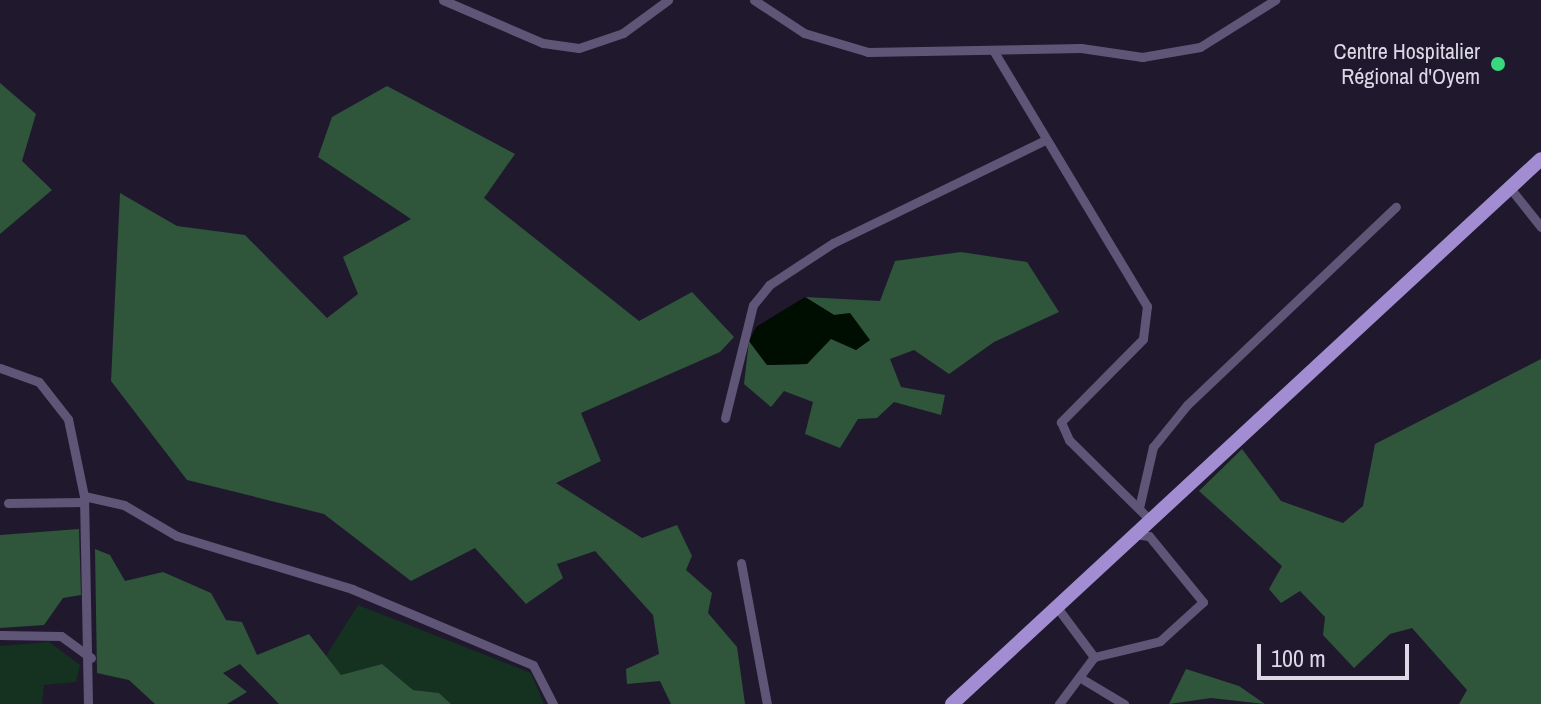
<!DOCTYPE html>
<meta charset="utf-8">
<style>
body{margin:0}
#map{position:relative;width:1541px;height:704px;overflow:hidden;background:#20192e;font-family:"Archivo Narrow",sans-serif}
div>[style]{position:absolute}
.green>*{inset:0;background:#14321f}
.forest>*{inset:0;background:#2f553b}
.water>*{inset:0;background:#000e02}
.minor>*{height:9px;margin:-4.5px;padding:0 4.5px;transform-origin:4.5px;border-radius:4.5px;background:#5f5677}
.primary>*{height:14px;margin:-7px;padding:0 7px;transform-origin:7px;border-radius:7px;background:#a28dd3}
.dots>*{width:22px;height:22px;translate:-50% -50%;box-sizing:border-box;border:4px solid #20192e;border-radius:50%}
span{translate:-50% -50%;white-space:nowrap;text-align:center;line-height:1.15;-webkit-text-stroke:7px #20192e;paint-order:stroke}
.poi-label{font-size:22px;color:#dcd9e7}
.right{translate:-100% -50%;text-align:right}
.scale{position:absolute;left:1257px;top:644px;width:152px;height:36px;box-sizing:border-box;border:4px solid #dcd9e7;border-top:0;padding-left:10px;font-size:24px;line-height:28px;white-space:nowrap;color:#dcd9e7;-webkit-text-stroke:6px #20192e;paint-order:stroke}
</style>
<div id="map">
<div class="green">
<i style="clip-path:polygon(358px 605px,531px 673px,544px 704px,451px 704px,439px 693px,413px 690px,382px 664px,341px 676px,326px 656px)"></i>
<i style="clip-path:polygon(49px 642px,80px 665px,76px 682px,44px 685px,42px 704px,0 704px,0 646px)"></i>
</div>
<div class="forest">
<i style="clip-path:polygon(0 83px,36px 114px,22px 161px,52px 190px,0 234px)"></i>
<i style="clip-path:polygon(387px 86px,515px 154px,484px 198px,639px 321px,692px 292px,734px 337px,720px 352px,581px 413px,601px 461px,556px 483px,642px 538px,677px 525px,692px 556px,686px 570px,712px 593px,708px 613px,737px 647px,745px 704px,671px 704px,660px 681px,627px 684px,626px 669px,659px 654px,653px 615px,595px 551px,557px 564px,563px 578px,526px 604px,475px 548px,411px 581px,324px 514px,187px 480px,111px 381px,120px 193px,177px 226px,245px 235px,327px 318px,358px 294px,343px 257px,411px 219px,318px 157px,332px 117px)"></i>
<i style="clip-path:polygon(961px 252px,1027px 262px,1059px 312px,994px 342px,949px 374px,914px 350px,890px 359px,901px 387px,945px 395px,941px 415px,894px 402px,877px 418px,858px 419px,840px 448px,805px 434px,813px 402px,784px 391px,771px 407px,744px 384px,749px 341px,767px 365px,807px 364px,831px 338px,856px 350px,869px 340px,850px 314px,834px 315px,805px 297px,880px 301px,895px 261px)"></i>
<i style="clip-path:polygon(1541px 359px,1541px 704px,1459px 704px,1467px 690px,1412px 628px,1390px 634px,1354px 668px,1323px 635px,1325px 617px,1300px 591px,1281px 603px,1269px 589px,1282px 566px,1199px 491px,1242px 449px,1281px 501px,1343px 523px,1363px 506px,1375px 444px)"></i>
<i style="clip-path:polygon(79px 529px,81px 595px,63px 598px,44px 625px,0 628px,0 535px)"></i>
<i style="clip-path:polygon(95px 549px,110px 555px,125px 581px,163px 572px,211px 593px,226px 620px,242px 622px,257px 655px,309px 634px,341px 675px,382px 664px,413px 690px,439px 693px,451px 704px,279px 704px,240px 664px,223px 673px,247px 692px,227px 704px,155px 704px,129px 680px,97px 673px)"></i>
<i style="clip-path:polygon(1186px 669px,1239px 686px,1265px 704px,1211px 698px,1169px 704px)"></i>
</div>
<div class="water">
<i style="clip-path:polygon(805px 297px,834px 315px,850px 313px,870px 340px,856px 350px,831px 339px,807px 364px,767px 365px,749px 341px,756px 327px)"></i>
</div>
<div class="minor">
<i style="left:443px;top:0;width:109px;rotate:23.3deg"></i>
<i style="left:543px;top:43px;width:36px;rotate:8deg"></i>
<i style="left:579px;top:48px;width:46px;rotate:-18.8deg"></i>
<i style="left:623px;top:33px;width:56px;rotate:-36.3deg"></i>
<i style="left:754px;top:0;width:60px;rotate:33.4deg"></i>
<i style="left:804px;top:33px;width:67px;rotate:16.5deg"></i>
<i style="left:868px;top:52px;width:213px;rotate:-1.1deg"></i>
<i style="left:1081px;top:48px;width:62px;rotate:8.4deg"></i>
<i style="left:1142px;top:57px;width:59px;rotate:-9.8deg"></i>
<i style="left:1200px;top:47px;width:89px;rotate:-32.1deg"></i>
<i style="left:993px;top:50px;width:299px;rotate:59deg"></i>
<i style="left:1147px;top:306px;width:33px;rotate:97deg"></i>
<i style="left:1143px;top:339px;width:117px;rotate:134.7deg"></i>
<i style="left:1061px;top:422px;width:20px;rotate:66deg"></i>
<i style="left:1069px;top:440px;width:112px;rotate:44.6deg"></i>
<i style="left:1510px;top:188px;width:50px;rotate:51.5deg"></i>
<i style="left:0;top:368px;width:41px;rotate:19.7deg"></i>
<i style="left:39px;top:382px;width:47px;rotate:51.9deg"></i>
<i style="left:68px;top:419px;width:79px;rotate:78.3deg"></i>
<i style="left:84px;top:496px;width:208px;rotate:88.9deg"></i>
<i style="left:725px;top:418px;width:116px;rotate:-76.1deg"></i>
<i style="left:753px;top:305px;width:26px;rotate:-51deg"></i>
<i style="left:769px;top:285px;width:77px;rotate:-33.3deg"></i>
<i style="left:833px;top:243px;width:233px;rotate:-25.9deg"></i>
<i style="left:84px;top:496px;width:41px;rotate:12.7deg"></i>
<i style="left:124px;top:505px;width:61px;rotate:30.3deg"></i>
<i style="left:177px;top:536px;width:183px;rotate:16.8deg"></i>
<i style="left:352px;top:589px;width:196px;rotate:22.8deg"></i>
<i style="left:533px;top:665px;width:44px;rotate:62.9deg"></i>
<i style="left:8px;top:503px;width:76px;rotate:-0.8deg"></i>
<i style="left:1139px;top:508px;width:63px;rotate:-77.1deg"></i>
<i style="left:1153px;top:447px;width:54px;rotate:-51deg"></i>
<i style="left:1187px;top:405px;width:288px;rotate:-43.5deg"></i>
<i style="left:741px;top:563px;width:143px;rotate:79.6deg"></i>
<i style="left:1056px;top:606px;width:64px;rotate:53.3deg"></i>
<i style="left:1094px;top:657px;width:59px;rotate:126.7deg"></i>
<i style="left:0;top:635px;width:61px;rotate:0.9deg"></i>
<i style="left:61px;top:636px;width:37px;rotate:36deg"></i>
<i style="left:1094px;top:657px;width:68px;rotate:-13.6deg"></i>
<i style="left:1160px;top:641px;width:58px;rotate:-42.2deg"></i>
<i style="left:1203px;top:602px;width:85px;rotate:-129.3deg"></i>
<i style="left:1149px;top:536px;width:16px;rotate:-173deg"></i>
<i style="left:1084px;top:680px;width:47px;rotate:31deg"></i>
</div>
<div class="primary">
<i style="left:952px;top:704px;width:802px;rotate:-42.78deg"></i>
</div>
<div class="dots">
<i style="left:1498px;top:64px;background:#39d87f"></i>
</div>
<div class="poi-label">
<span class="right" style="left:1480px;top:64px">Centre Hospitalier<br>Régional d'Oyem</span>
</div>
<div class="scale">100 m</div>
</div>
